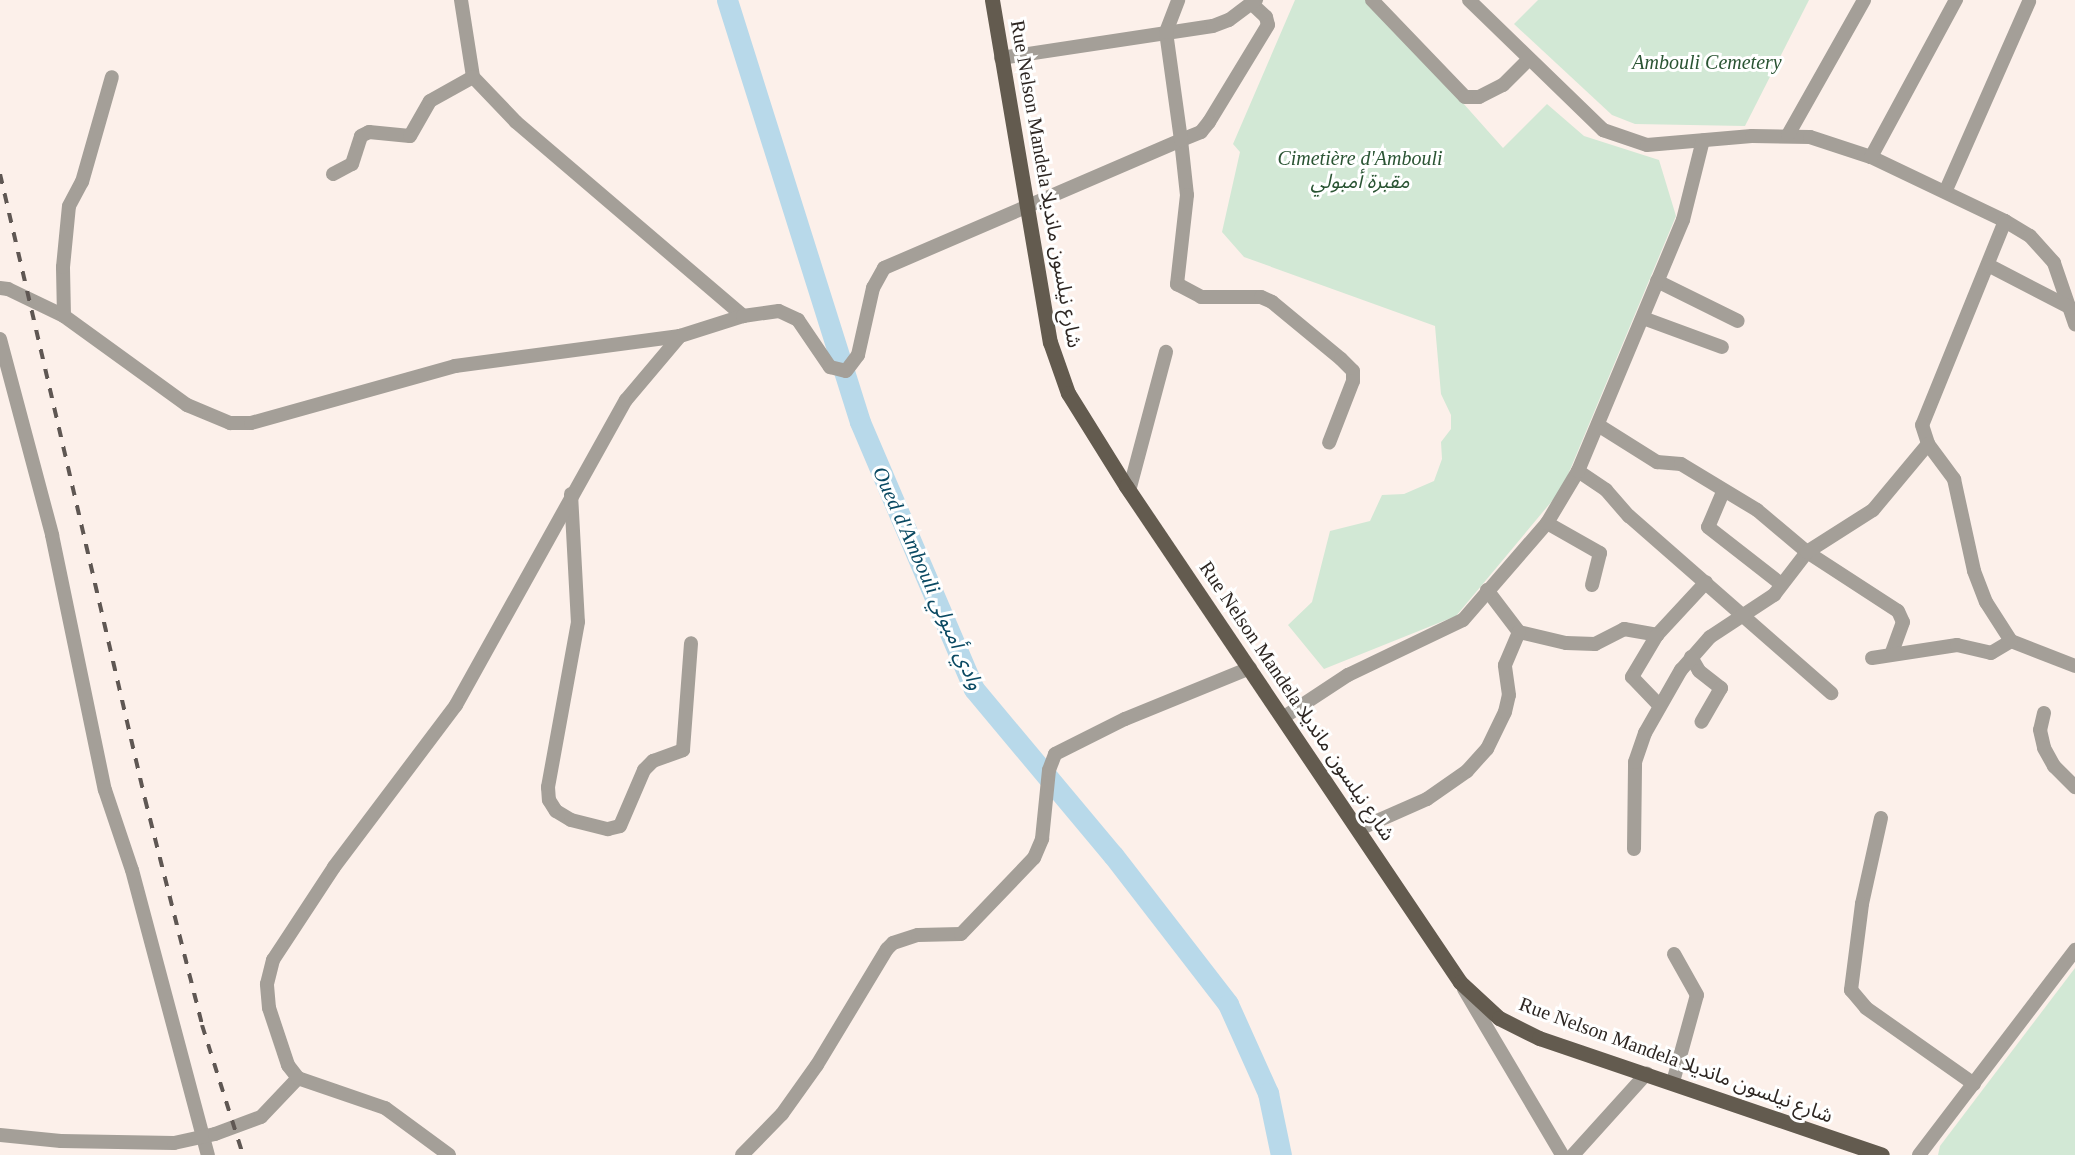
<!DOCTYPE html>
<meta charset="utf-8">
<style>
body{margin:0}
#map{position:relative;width:2075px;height:1155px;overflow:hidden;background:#fcf0ea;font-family:"Times New Roman","Noto Sans Arabic",serif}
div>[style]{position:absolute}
.green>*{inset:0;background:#d2e8d5}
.river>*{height:21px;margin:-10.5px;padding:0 10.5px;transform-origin:10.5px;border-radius:10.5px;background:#b8d9ea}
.minor>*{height:14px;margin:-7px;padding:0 7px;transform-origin:7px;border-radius:7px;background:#a49f98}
.major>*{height:15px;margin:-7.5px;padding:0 7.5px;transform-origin:7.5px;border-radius:7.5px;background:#635b4f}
.rail>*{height:4px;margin-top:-2px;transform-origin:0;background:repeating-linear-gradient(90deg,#5f5753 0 10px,transparent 0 20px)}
span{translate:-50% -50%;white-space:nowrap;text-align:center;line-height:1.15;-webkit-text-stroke:6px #fff;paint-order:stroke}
.park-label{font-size:20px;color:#2a5433;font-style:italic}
.street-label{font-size:20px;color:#2d2622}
.water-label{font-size:21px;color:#0a4962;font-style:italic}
</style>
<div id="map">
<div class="green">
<i style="clip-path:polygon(1295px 0,1365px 0,1382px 12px,1503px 148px,1547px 104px,1584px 136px,1659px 160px,1676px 216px,1562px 489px,1456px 616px,1324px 669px,1288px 625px,1312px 602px,1330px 531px,1370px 521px,1382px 495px,1404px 494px,1434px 481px,1442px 459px,1441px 442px,1451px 429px,1451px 415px,1441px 394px,1435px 326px,1244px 257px,1222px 232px,1240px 152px,1233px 144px)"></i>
<i style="clip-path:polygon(1538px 0,1809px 0,1745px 126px,1635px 124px,1612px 115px,1514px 24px)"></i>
<i style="clip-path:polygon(2075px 968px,2075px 1155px,1938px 1155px,1940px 1146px)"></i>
</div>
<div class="river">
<i style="left:727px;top:0;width:442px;rotate:72.5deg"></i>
<i style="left:860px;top:422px;width:290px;rotate:66.9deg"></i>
<i style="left:974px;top:689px;width:217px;rotate:50.1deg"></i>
<i style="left:1113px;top:855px;width:188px;rotate:52.3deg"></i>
<i style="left:1228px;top:1004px;width:98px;rotate:65.8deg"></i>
<i style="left:1268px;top:1093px;width:63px;rotate:78.2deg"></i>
</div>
<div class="minor">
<i style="left:461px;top:0;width:78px;rotate:81.1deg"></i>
<i style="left:473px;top:77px;width:62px;rotate:46.3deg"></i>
<i style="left:516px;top:122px;width:299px;rotate:40.5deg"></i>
<i style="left:1372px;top:0;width:134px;rotate:46.2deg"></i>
<i style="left:1465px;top:97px;width:14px"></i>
<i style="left:1479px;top:97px;width:27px;rotate:-27deg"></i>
<i style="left:1503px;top:85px;width:35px;rotate:-45deg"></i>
<i style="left:1469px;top:0;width:187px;rotate:44.1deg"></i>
<i style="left:1603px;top:130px;width:46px;rotate:18.8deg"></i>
<i style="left:1647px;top:145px;width:105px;rotate:-4.9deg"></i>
<i style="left:1752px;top:136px;width:58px;rotate:1deg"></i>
<i style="left:1810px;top:137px;width:64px;rotate:18.2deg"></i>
<i style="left:1871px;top:157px;width:148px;rotate:25.5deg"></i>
<i style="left:2005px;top:221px;width:29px;rotate:31deg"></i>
<i style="left:2030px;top:236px;width:36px;rotate:48deg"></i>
<i style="left:2054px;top:263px;width:65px;rotate:71deg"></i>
<i style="left:1252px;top:4px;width:19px;rotate:43deg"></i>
<i style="left:1266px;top:17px;width:8px;rotate:76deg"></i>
<i style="left:1268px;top:25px;width:114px;rotate:121.3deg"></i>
<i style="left:1209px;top:122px;width:13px;rotate:129deg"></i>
<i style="left:1201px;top:132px;width:22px;rotate:158deg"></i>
<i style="left:1181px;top:140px;width:55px;rotate:83.8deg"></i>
<i style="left:1187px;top:195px;width:90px;rotate:96.4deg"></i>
<i style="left:1177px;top:284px;width:27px;rotate:28deg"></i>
<i style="left:1201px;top:297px;width:60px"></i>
<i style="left:1261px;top:297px;width:12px;rotate:24deg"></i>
<i style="left:1272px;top:302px;width:89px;rotate:39.6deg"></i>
<i style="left:1341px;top:359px;width:17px;rotate:45deg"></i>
<i style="left:1353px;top:371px;width:10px;rotate:90deg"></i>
<i style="left:1353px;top:381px;width:66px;rotate:111.2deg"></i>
<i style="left:1001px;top:58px;width:214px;rotate:-8.6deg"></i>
<i style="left:1213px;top:26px;width:17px;rotate:-21deg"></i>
<i style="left:1229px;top:20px;width:34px;rotate:-37deg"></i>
<i style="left:1788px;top:135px;width:155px;rotate:-60.6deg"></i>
<i style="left:1871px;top:157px;width:179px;rotate:-61.6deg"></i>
<i style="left:333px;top:174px;width:21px;rotate:-28deg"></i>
<i style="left:352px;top:164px;width:29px;rotate:-72deg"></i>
<i style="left:361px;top:136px;width:9px;rotate:-27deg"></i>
<i style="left:369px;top:132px;width:41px;rotate:5.6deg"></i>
<i style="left:410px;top:136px;width:40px;rotate:-60.3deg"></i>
<i style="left:430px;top:101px;width:49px;rotate:-29.2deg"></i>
<i style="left:1946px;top:190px;width:206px;rotate:-66.2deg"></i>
<i style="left:2005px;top:221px;width:220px;rotate:112.1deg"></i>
<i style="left:1922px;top:425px;width:20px;rotate:72deg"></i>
<i style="left:1928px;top:444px;width:44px;rotate:53.4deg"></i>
<i style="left:1954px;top:479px;width:94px;rotate:77.7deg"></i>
<i style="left:1974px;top:571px;width:33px;rotate:69deg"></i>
<i style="left:1986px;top:602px;width:46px;rotate:57.3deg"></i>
<i style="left:2011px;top:641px;width:69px;rotate:21.3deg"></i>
<i style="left:1988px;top:265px;width:93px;rotate:27.4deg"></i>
<i style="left:1657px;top:281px;width:90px;rotate:26.3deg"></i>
<i style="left:0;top:288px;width:8px;rotate:7deg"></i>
<i style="left:8px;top:289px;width:62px;rotate:25.7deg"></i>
<i style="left:64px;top:316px;width:152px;rotate:35.9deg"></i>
<i style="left:187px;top:405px;width:47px;rotate:22.7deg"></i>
<i style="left:230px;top:423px;width:21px"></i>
<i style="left:251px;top:423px;width:212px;rotate:-15.6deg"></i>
<i style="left:455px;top:366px;width:227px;rotate:-7.6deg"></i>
<i style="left:680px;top:336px;width:66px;rotate:-17.6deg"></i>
<i style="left:743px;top:316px;width:36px;rotate:-8deg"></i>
<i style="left:779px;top:311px;width:21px;rotate:25deg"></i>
<i style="left:798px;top:320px;width:57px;rotate:55.8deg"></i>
<i style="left:830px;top:367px;width:16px;rotate:14deg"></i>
<i style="left:846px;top:371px;width:20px;rotate:-53deg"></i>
<i style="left:858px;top:355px;width:69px;rotate:-77.4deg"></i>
<i style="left:873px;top:288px;width:23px;rotate:-61deg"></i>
<i style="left:884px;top:268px;width:323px;rotate:-23.3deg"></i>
<i style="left:1181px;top:140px;width:109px;rotate:-97.9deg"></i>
<i style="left:1166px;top:32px;width:34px;rotate:-69deg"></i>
<i style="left:64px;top:316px;width:49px;rotate:-91.2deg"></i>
<i style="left:63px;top:267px;width:61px;rotate:-84.4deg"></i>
<i style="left:69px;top:206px;width:27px;rotate:-62deg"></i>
<i style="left:82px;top:182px;width:109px;rotate:-74.1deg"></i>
<i style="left:1643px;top:318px;width:84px;rotate:20.2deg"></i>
<i style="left:0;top:339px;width:203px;rotate:75.1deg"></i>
<i style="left:52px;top:535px;width:260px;rotate:78.3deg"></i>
<i style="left:105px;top:790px;width:84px;rotate:71.4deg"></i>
<i style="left:132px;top:870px;width:295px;rotate:75.1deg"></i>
<i style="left:1598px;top:425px;width:70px;rotate:32.1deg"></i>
<i style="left:1657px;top:462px;width:24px;rotate:5deg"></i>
<i style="left:1681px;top:464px;width:89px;rotate:31.2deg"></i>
<i style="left:1757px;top:510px;width:65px;rotate:40deg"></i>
<i style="left:1807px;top:552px;width:108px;rotate:33deg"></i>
<i style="left:1898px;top:611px;width:12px;rotate:66deg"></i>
<i style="left:1903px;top:622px;width:33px;rotate:110deg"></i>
<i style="left:1578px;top:471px;width:34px;rotate:34deg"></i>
<i style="left:1606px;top:490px;width:35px;rotate:49deg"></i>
<i style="left:1629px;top:516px;width:269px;rotate:41.2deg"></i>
<i style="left:1129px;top:491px;width:144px;rotate:-75.1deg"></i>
<i style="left:1723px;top:492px;width:38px;rotate:113deg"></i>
<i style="left:1708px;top:527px;width:93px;rotate:38deg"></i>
<i style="left:571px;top:494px;width:128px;rotate:86.9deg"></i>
<i style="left:578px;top:622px;width:168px;rotate:100.3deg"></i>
<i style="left:548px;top:787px;width:13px;rotate:86deg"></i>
<i style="left:549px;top:800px;width:13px;rotate:58deg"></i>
<i style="left:556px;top:811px;width:17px;rotate:31deg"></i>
<i style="left:571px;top:820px;width:38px;rotate:14deg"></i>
<i style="left:608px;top:829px;width:12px;rotate:-14deg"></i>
<i style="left:620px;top:826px;width:61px;rotate:-66.8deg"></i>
<i style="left:644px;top:770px;width:13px;rotate:-45deg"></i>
<i style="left:653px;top:761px;width:32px;rotate:-20deg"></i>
<i style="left:683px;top:750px;width:107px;rotate:-85.7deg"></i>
<i style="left:1547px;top:523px;width:61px;rotate:29.5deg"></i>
<i style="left:1600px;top:553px;width:33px;rotate:104deg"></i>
<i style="left:1487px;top:590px;width:53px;rotate:52.7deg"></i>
<i style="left:1519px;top:632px;width:48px;rotate:13.2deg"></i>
<i style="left:1566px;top:643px;width:29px;rotate:2deg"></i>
<i style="left:1595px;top:644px;width:33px;rotate:-27deg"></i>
<i style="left:1624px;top:629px;width:34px;rotate:10deg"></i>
<i style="left:1657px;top:635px;width:72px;rotate:-47.2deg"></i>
<i style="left:1657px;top:635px;width:49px;rotate:120.8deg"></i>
<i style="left:1632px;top:677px;width:39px;rotate:46deg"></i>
<i style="left:1691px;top:657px;width:16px;rotate:60deg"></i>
<i style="left:1699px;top:671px;width:28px;rotate:38deg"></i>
<i style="left:1721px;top:688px;width:39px;rotate:120deg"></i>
<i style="left:1872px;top:658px;width:86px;rotate:-8.7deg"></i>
<i style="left:1957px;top:645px;width:35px;rotate:13deg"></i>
<i style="left:1991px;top:653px;width:23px;rotate:-31deg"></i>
<i style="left:2044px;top:713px;width:17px;rotate:103deg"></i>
<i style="left:2040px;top:730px;width:18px;rotate:77deg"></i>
<i style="left:2044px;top:748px;width:21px;rotate:61deg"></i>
<i style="left:2054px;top:766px;width:30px;rotate:45deg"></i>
<i style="left:1284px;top:717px;width:77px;rotate:-33.3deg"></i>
<i style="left:1348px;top:675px;width:127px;rotate:-25.6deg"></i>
<i style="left:1463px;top:620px;width:128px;rotate:-49.1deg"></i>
<i style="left:1547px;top:523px;width:61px;rotate:-59.2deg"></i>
<i style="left:1578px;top:471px;width:272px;rotate:-67.3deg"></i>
<i style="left:1683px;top:220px;width:82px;rotate:-76deg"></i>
<i style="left:1881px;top:818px;width:88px;rotate:102.5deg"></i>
<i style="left:1862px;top:904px;width:87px;rotate:97.3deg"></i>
<i style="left:1851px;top:990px;width:23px;rotate:50deg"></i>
<i style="left:1866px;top:1008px;width:132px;rotate:35.1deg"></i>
<i style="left:1359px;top:829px;width:74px;rotate:-23.8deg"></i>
<i style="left:1427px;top:799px;width:49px;rotate:-35deg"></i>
<i style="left:1467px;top:771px;width:30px;rotate:-48deg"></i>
<i style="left:1487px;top:749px;width:41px;rotate:-64.1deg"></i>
<i style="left:1505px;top:712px;width:17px;rotate:-77deg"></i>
<i style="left:1509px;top:695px;width:30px;rotate:-98deg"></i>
<i style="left:1505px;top:665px;width:36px;rotate:-67deg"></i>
<i style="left:1634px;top:849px;width:87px;rotate:-89.3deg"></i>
<i style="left:1635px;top:762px;width:31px;rotate:-71deg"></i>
<i style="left:1645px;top:733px;width:73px;rotate:-60.3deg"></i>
<i style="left:1681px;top:670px;width:44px;rotate:-48.7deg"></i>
<i style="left:1710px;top:637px;width:77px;rotate:-33.3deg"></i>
<i style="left:1774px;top:595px;width:54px;rotate:-52.5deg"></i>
<i style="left:1807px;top:552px;width:78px;rotate:-32.5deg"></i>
<i style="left:1873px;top:510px;width:86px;rotate:-50.2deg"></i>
<i style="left:1464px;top:989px;width:193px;rotate:59.4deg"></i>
<i style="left:1673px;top:1082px;width:90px;rotate:-74.6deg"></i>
<i style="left:1697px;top:995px;width:47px;rotate:-119.3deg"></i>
<i style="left:0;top:1135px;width:61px;rotate:5.6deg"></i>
<i style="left:61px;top:1141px;width:113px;rotate:1deg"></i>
<i style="left:174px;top:1143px;width:42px;rotate:-12.4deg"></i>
<i style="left:215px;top:1134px;width:49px;rotate:-20.3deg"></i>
<i style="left:261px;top:1117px;width:54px;rotate:-46.5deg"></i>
<i style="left:449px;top:1155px;width:79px;rotate:-143.7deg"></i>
<i style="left:385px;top:1108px;width:92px;rotate:-161deg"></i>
<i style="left:298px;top:1078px;width:16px;rotate:-128deg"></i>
<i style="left:288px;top:1065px;width:60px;rotate:-108.4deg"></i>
<i style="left:269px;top:1008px;width:24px;rotate:-95deg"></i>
<i style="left:267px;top:984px;width:25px;rotate:-76deg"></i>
<i style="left:273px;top:960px;width:111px;rotate:-56.7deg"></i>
<i style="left:334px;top:867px;width:203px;rotate:-53deg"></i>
<i style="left:456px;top:705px;width:349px;rotate:-60.9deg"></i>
<i style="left:626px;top:400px;width:84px;rotate:-49.8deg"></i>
<i style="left:742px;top:1155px;width:57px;rotate:-45.7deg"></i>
<i style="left:782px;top:1114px;width:60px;rotate:-54.5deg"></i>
<i style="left:817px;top:1065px;width:135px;rotate:-58.9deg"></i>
<i style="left:887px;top:949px;width:8px;rotate:-45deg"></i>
<i style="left:893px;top:943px;width:26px;rotate:-18deg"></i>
<i style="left:918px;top:935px;width:43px;rotate:-1.3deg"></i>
<i style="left:961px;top:934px;width:105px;rotate:-46.2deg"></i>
<i style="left:1034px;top:858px;width:21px;rotate:-67deg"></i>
<i style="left:1042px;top:839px;width:69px;rotate:-84.2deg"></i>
<i style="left:1049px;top:770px;width:17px;rotate:-69deg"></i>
<i style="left:1055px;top:754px;width:78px;rotate:-26.6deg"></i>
<i style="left:1125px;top:719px;width:135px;rotate:-22.2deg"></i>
<i style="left:1573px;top:1155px;width:110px;rotate:-47.9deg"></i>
<i style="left:1919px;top:1155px;width:258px;rotate:-52.7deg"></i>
</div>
<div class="major">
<i style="left:992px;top:0;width:347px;rotate:80.4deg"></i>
<i style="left:1050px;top:342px;width:54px;rotate:70.6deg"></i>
<i style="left:1068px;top:393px;width:110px;rotate:58.1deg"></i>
<i style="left:1126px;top:486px;width:598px;rotate:56.04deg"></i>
<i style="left:1460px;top:982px;width:53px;rotate:42.7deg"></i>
<i style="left:1499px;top:1018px;width:45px;rotate:26.6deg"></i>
<i style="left:1539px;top:1038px;width:362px;rotate:18.8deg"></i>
</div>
<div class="rail">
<i style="left:0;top:174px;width:642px;rotate:76.94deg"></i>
<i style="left:145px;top:799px;width:233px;rotate:75.8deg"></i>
<i style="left:202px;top:1025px;width:136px;rotate:72.5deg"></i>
</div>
<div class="park-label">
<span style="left:1707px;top:62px">Ambouli Cemetery</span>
<span style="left:1360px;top:170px">Cimetière d'Ambouli<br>مقبرة أمبولي</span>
</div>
<div class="street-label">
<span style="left:1046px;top:184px;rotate:80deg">Rue Nelson Mandela شارع نيلسون مانديلا</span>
<span style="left:1297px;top:701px;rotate:56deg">Rue Nelson Mandela شارع نيلسون مانديلا</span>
<span style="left:1676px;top:1060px;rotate:20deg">Rue Nelson Mandela شارع نيلسون مانديلا</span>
</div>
<div class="water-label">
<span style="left:928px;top:578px;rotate:66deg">Oued d'Ambouli وادي أمبولي</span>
</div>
</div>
